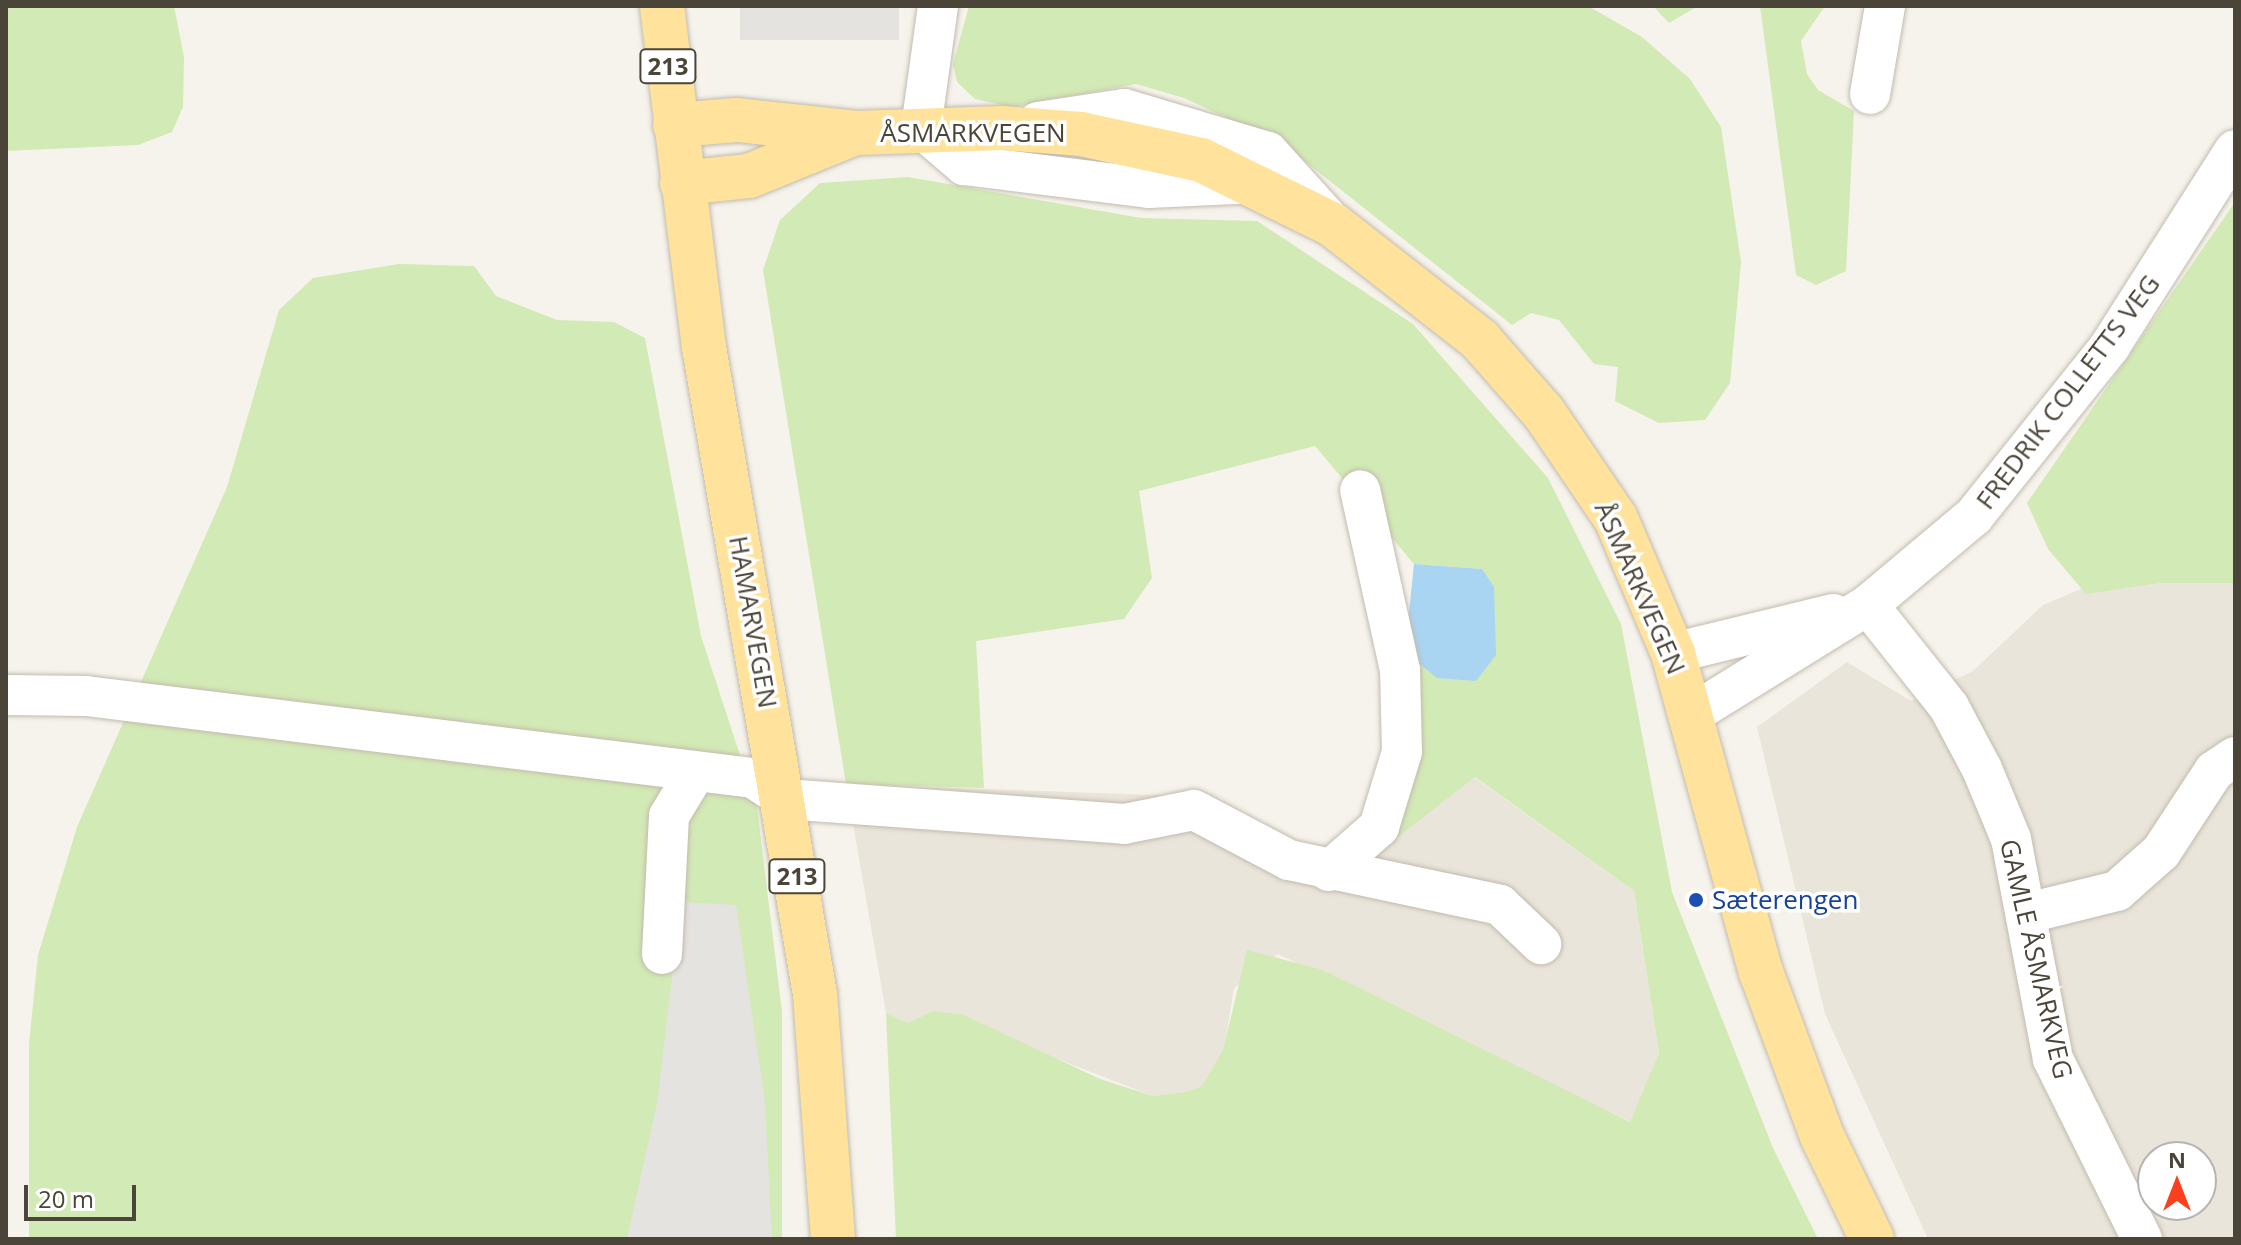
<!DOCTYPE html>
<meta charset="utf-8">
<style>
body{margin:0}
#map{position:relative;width:2241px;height:1245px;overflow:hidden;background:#f6f3ec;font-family:"Open Sans",sans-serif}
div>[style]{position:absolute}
.residential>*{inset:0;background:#eae5da}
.green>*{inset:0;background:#d2eab5}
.parking>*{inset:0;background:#e5e3e0;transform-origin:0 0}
.water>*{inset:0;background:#a9d4f2}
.roads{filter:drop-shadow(0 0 2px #c2bbae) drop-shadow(0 0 2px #c2bbae)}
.minor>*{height:40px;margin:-20px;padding:0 20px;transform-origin:20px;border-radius:20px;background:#fff}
.major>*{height:44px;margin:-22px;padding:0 22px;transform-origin:22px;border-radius:22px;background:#ffe39c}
.dots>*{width:22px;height:22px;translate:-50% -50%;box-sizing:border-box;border:4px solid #fff;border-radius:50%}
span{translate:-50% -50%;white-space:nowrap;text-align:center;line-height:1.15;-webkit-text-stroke:7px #fff;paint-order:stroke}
.shield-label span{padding:2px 6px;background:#fff;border:2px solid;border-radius:6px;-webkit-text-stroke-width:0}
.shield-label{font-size:24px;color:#4b4439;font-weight:700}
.street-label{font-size:26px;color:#4b4439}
.transit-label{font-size:26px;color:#164399}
.left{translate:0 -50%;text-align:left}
.frame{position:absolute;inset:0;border:8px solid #4b4439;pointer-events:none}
.north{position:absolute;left:2137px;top:1141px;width:80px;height:80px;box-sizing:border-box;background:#fff;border:2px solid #b7b4b0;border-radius:50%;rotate:0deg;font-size:22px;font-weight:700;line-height:32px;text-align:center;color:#4b4439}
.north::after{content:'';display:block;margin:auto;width:28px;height:36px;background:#fc3f1d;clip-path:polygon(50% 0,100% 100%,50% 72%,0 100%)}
.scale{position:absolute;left:24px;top:1185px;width:112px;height:36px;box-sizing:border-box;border:4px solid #4b4439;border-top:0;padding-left:10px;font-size:24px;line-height:28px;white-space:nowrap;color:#4b4439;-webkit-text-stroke:6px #fff;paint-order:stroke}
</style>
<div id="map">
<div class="residential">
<i style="clip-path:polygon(evenodd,2116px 574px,2235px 579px,2235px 1239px,1928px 1239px,1825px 1014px,1757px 727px,1847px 662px,1911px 701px,1973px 671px,2043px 605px,2116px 574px,2153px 1157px,2201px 1157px,2201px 1205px,2153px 1205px,2153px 1157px)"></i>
<i style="clip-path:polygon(1474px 777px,1634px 891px,1659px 1053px,1631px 1122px,1278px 954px,1234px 988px,1224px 1050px,1202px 1086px,1186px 1092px,1153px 1096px,933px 1011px,908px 1023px,886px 1013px,846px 784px,1181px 796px,1322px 856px,1389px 843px)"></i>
</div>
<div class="green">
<i style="clip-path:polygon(6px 6px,174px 6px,184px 57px,183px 107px,172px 132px,138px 145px,6px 151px)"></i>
<i style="clip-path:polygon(969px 6px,1588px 6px,1642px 37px,1690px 79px,1721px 127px,1741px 262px,1730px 383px,1705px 420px,1659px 423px,1615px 401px,1618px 367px,1594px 364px,1559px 320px,1531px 313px,1512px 325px,1283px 144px,1184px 98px,1136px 84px,1012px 107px,975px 99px,957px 82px,953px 64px)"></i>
<i style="clip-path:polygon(1653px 6px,1698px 6px,1669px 23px)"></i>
<i style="clip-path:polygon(1760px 6px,1825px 6px,1801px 41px,1807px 74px,1818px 90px,1854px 111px,1846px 271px,1816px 285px,1796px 275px)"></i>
<i style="clip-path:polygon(908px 177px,1141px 218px,1257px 221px,1413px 324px,1548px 478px,1621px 624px,1672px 892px,1773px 1148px,1818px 1239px,896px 1239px,886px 1013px,908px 1023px,933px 1011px,964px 1015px,1100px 1079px,1153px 1096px,1186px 1092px,1202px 1086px,1223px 1050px,1247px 950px,1323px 970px,1630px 1122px,1659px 1053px,1634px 891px,1475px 777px,1389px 844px,1405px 652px,1482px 569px,1414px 564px,1315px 446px,1139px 491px,1152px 578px,1124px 619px,976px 641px,984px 788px,846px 784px,763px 270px,780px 220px,820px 183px)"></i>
<i style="clip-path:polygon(2235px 202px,2235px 583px,2159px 583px,2086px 594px,2048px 549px,2027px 503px)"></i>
<i style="clip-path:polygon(399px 264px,474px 266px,496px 296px,557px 320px,614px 322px,645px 338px,701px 636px,757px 807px,782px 1012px,782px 1239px,29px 1239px,29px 1044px,38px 955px,77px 827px,227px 487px,279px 310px,313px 278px)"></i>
</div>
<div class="parking">
<i style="left:740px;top:6px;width:159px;height:34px"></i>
<i style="clip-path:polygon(681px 902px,736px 905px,765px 1103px,772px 1239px,627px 1239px,657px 1104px)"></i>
</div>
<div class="water">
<i style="clip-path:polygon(1414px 564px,1482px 569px,1494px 587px,1496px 655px,1476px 681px,1437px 678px,1405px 652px)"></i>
</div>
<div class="roads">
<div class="minor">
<i style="left:938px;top:6px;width:123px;rotate:97.9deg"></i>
<i style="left:921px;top:128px;width:57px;rotate:40.7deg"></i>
<i style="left:964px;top:165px;width:186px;rotate:7.1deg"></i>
<i style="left:1149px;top:188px;width:107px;rotate:-2.7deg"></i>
<i style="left:1870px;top:94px;width:89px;rotate:-80.3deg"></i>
<i style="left:1038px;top:122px;width:87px;rotate:-8.6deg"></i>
<i style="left:1124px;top:109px;width:150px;rotate:16.6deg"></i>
<i style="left:1268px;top:152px;width:94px;rotate:48deg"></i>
<i style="left:1868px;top:605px;width:130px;rotate:51.5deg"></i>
<i style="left:1949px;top:707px;width:70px;rotate:62deg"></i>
<i style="left:1982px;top:769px;width:76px;rotate:67.5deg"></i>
<i style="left:2011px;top:839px;width:224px;rotate:79.2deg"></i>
<i style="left:2053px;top:1059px;width:201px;rotate:63.7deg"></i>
<i style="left:1673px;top:653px;width:165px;rotate:-13.7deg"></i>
<i style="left:6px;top:695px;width:80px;rotate:0.7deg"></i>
<i style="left:86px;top:696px;width:672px;rotate:7.01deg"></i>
<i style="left:753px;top:778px;width:38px;rotate:33deg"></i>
<i style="left:785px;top:799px;width:340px;rotate:4.2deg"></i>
<i style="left:1124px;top:824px;width:71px;rotate:-11.3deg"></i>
<i style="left:1194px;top:810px;width:107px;rotate:27.8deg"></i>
<i style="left:1289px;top:860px;width:216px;rotate:12deg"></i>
<i style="left:1500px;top:905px;width:57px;rotate:43.6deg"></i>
<i style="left:1692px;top:714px;width:207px;rotate:-31.8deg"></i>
<i style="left:1868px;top:605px;width:138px;rotate:-40deg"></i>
<i style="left:1974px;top:516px;width:218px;rotate:-51.3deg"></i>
<i style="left:2110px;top:346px;width:232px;rotate:-57.5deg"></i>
<i style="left:1329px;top:871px;width:67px;rotate:-41.3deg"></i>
<i style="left:1379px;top:827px;width:78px;rotate:-73deg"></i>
<i style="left:1402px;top:752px;width:82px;rotate:-91.4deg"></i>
<i style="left:1400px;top:670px;width:184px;rotate:-102.5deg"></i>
<i style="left:2028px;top:913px;width:92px;rotate:-13.9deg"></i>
<i style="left:2117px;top:891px;width:59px;rotate:-41.6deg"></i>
<i style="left:2161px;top:852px;width:97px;rotate:-56.8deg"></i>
<i style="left:2214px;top:771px;width:25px;rotate:-34deg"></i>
<i style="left:662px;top:954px;width:138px;rotate:-87.1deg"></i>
<i style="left:669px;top:816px;width:50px;rotate:-58.8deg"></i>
</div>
<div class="major">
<i style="left:662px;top:6px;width:344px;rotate:83deg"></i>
<i style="left:704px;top:347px;width:656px;rotate:80.27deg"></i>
<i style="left:815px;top:994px;width:246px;rotate:85.8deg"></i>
<i style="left:675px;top:125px;width:62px;rotate:-4.6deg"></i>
<i style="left:737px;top:120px;width:120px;rotate:6.2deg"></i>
<i style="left:856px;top:133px;width:146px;rotate:-2deg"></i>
<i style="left:1002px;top:128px;width:79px;rotate:4.3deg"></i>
<i style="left:1081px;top:134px;width:123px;rotate:12.2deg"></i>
<i style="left:1201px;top:160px;width:147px;rotate:26.2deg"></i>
<i style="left:1333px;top:225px;width:187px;rotate:38deg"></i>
<i style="left:1480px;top:340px;width:97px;rotate:48.8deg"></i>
<i style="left:1544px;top:413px;width:128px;rotate:55.8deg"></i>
<i style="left:1616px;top:519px;width:146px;rotate:67deg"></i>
<i style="left:1673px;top:653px;width:331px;rotate:74.6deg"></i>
<i style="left:1761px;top:972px;width:175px;rotate:69.6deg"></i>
<i style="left:1822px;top:1136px;width:114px;rotate:64.1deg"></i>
<i style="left:682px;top:183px;width:67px;rotate:-6deg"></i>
<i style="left:749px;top:176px;width:114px;rotate:-22.1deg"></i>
</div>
</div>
<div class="dots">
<i style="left:1696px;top:900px;background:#1a4fb4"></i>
</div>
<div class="shield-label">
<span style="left:668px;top:66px">213</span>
<span style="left:797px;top:876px">213</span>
</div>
<div class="street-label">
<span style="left:973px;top:133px">ÅSMARKVEGEN</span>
<span style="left:2068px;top:392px;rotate:-53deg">FREDRIK COLLETTS VEG</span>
<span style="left:1640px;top:588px;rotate:66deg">ÅSMARKVEGEN</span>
<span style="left:753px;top:622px;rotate:80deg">HAMARVEGEN</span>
<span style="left:2036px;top:959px;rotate:77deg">GAMLE ÅSMARKVEG</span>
</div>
<div class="transit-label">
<span class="left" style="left:1712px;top:900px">Sæterengen</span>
</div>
<div class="frame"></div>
<div class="north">N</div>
<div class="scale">20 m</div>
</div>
